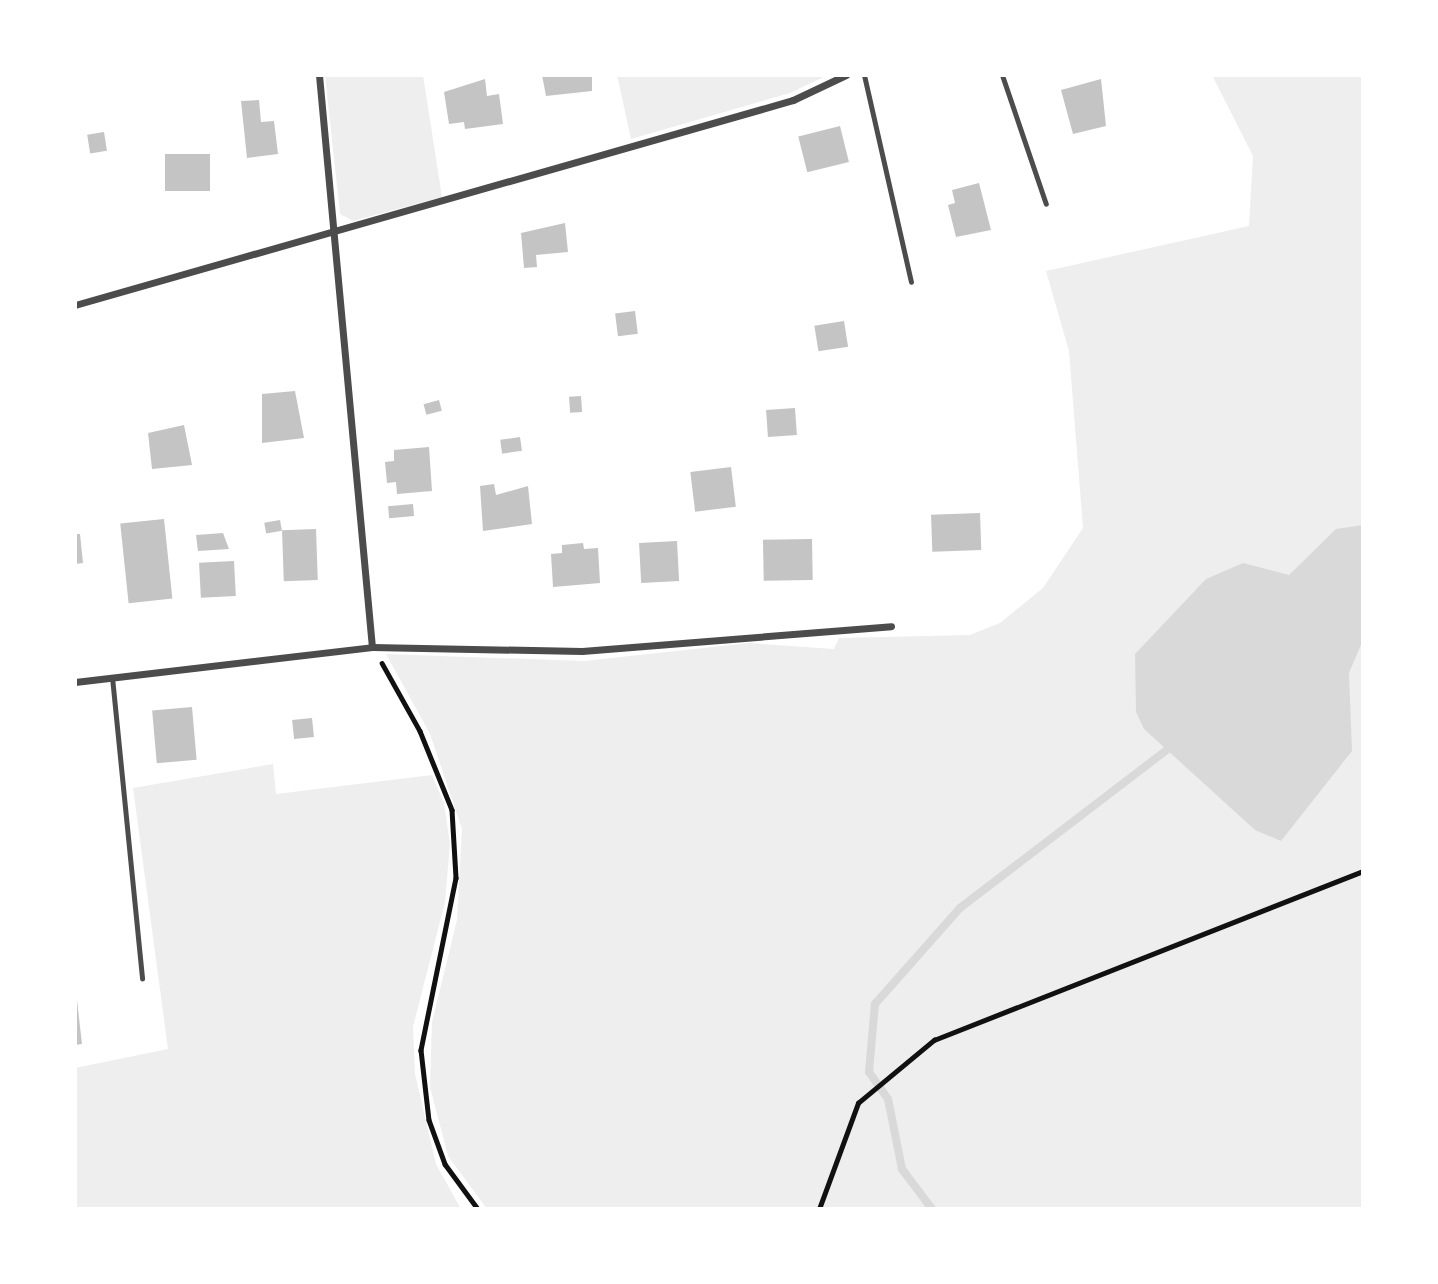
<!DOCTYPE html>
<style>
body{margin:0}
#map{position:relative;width:1438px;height:1284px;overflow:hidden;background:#fff;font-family:Montserrat,sans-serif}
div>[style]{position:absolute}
.green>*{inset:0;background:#eee}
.water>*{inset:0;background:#d9d9d9}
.stream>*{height:8px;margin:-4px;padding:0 4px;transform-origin:4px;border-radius:4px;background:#d9d9d9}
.building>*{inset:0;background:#c4c4c4;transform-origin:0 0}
.path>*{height:4.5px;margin:-2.25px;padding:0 2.25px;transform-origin:2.25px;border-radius:2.25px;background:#111}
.service>*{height:5px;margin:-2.5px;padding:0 2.5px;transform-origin:2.5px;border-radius:2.5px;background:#4c4c4c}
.minor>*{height:7px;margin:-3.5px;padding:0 3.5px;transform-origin:3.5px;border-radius:3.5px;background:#4c4c4c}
span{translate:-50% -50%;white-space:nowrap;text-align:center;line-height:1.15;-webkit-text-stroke:6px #fff;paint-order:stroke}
.frame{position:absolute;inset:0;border:77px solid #fff;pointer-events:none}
</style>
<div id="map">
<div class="green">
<i style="clip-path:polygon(325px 75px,423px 75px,442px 197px,353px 221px,340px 214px)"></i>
<i style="clip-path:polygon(617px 75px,828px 75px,790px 93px,631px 139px)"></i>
<i style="clip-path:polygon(1212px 75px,1363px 75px,1363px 1209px,487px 1209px,448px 1156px,430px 1087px,432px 1022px,457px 920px,462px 829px,430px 734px,386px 654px,584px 661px,749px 643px,834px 649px,839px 638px,970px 635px,1000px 623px,1043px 588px,1083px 528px,1069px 351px,1046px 271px,1249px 226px,1253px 156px)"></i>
<i style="clip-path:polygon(273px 764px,276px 794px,432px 775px,444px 803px,450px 844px,445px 902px,413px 1027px,415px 1074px,436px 1164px,461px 1209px,75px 1209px,75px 1068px,168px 1049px,133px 788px)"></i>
</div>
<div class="water">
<i style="clip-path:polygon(1363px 525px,1363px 640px,1349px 673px,1352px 751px,1281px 841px,1255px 830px,1144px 729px,1136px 712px,1135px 654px,1206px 579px,1243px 563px,1289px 575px,1336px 529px)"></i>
</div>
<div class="stream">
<i style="left:932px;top:1209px;width:50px;rotate:-126.9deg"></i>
<i style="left:902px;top:1169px;width:71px;rotate:-101.3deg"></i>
<i style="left:888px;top:1099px;width:33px;rotate:-125deg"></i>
<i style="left:869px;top:1072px;width:68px;rotate:-85deg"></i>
<i style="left:875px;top:1004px;width:128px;rotate:-48.5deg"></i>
<i style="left:960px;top:908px;width:267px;rotate:-37.4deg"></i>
</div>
<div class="building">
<i style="clip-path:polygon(542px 75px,592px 75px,592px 91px,546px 96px)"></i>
<i style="clip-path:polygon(485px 79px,487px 96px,499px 94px,503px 124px,465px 129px,464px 122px,449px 124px,444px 92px)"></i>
<i style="clip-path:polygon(1101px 79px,1106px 126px,1073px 134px,1061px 90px)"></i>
<i style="clip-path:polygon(259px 100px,261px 122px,274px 121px,278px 154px,247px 158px,241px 101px)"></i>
<i style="left:840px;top:126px;width:37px;height:43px;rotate:76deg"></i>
<i style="left:104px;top:132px;width:19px;height:17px;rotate:81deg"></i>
<i style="left:210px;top:154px;width:37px;height:45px;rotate:90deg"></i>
<i style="clip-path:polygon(979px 183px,991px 230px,956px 237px,948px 205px,955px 203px,952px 190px)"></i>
<i style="clip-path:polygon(565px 223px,568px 252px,536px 255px,537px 267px,524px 268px,521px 233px)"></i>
<i style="left:635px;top:311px;width:23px;height:20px;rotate:83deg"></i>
<i style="left:844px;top:321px;width:26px;height:30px;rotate:81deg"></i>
<i style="clip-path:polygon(295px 391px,304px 438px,262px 443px,262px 394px)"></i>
<i style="left:581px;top:396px;width:16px;height:12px;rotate:86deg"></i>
<i style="left:439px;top:400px;width:11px;height:16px;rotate:75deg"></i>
<i style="left:795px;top:408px;width:27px;height:29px;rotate:86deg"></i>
<i style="clip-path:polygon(184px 425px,192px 465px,152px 469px,148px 433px)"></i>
<i style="left:520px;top:437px;width:14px;height:20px;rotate:82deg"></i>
<i style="clip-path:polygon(429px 447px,432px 491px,397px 494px,396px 482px,387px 483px,385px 462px,394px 461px,394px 450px)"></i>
<i style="left:731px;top:467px;width:40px;height:41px;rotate:83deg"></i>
<i style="clip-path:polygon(494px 484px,496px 495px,528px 486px,532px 524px,483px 531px,480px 486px)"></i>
<i style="left:413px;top:504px;width:12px;height:25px;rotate:85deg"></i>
<i style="left:980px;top:513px;width:37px;height:49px;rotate:88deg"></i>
<i style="left:164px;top:519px;width:80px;height:44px;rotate:84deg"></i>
<i style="left:280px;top:520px;width:11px;height:16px;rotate:80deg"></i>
<i style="left:316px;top:529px;width:51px;height:34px;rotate:88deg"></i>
<i style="clip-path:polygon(223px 533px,229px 549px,198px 551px,196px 535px)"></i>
<i style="clip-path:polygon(75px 534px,80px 534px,83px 563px,75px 564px)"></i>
<i style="left:812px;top:539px;width:41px;height:49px;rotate:89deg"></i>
<i style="left:677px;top:541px;width:40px;height:38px;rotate:87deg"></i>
<i style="clip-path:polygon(583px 543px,584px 549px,598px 548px,600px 583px,553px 587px,551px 554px,562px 553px,562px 545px)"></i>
<i style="left:234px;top:561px;width:35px;height:35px;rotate:87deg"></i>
<i style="left:192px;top:707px;width:53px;height:40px;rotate:85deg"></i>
<i style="left:312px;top:718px;width:19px;height:20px;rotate:84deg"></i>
<i style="clip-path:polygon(77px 1000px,82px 1044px,75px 1045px,75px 1001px)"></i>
</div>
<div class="path">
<i style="left:382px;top:663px;width:78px;rotate:60.8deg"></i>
<i style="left:420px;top:731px;width:85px;rotate:67.9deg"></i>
<i style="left:452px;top:810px;width:68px;rotate:86.6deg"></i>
<i style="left:456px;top:878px;width:176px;rotate:101.5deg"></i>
<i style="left:421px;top:1050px;width:70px;rotate:83.5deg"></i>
<i style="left:429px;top:1120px;width:47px;rotate:70deg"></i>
<i style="left:445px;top:1164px;width:56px;rotate:53.7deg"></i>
<i style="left:819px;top:1209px;width:113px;rotate:-69.8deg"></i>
<i style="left:858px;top:1103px;width:99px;rotate:-39.7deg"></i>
<i style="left:934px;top:1040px;width:461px;rotate:-21.5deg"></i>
</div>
<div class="service">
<i style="left:864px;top:75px;width:212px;rotate:77.2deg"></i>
<i style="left:1002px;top:75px;width:136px;rotate:71.2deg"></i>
<i style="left:112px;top:677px;width:303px;rotate:84.3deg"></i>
</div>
<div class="minor">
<i style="left:319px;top:75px;width:574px;rotate:84.71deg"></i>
<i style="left:75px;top:305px;width:747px;rotate:-15.93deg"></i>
<i style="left:793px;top:100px;width:59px;rotate:-25.3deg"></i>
<i style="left:75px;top:682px;width:299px;rotate:-6.7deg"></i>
<i style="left:372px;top:647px;width:210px;rotate:1.1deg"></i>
<i style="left:582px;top:651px;width:310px;rotate:-4.6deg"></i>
</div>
<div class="frame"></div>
</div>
